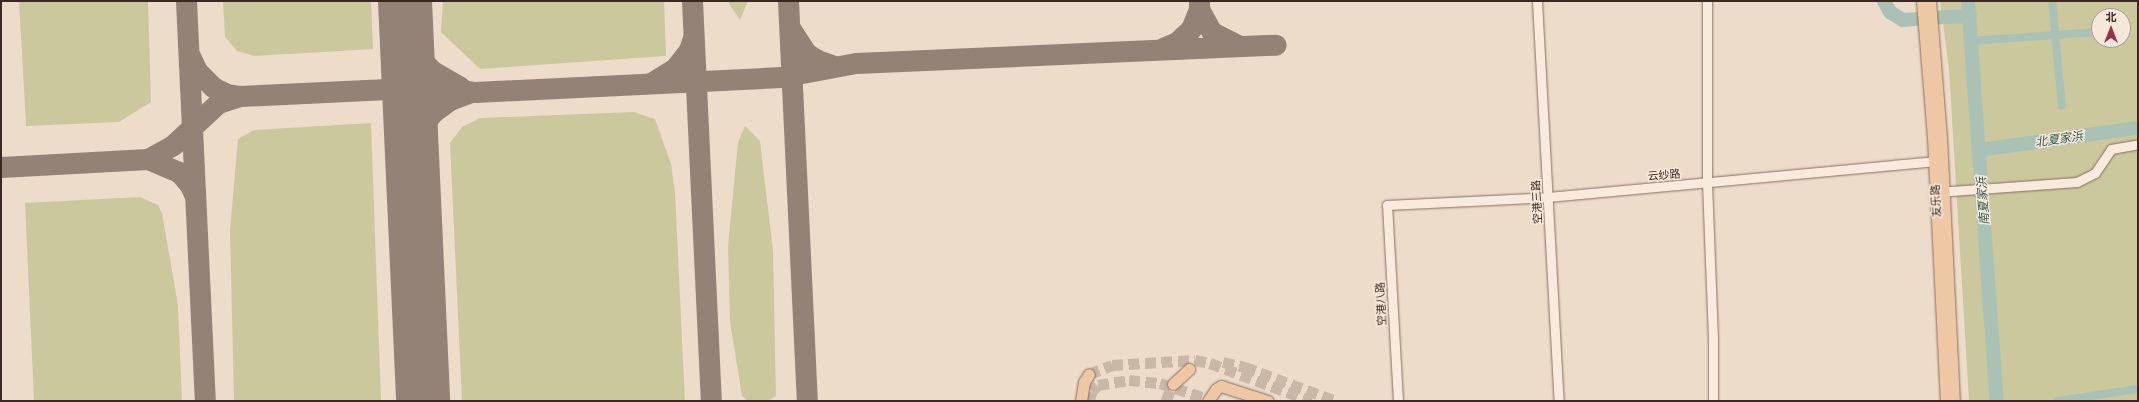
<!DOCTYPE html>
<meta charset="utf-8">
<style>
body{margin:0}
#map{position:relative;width:2139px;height:402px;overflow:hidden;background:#eddcca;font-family:"Libre Baskerville","Noto Sans SC",serif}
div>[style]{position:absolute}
.green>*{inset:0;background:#ccc89e}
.canal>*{height:8px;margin:-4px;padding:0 4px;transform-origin:4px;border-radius:4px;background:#aac2b6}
.river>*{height:14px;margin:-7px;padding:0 7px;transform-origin:7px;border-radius:7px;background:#aac2b6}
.taxiway>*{height:21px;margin:-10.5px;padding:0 10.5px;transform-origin:10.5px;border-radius:10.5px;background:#948276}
.runway>*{height:54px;margin:-27px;padding:0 27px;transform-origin:27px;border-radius:27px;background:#948276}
.major-tunnel>*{height:11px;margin-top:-5.5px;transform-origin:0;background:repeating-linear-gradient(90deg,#c9b8a8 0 11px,transparent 0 16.5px)}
.roads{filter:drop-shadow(0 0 1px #8a6d5f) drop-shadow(0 0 1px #8a6d5f)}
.minor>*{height:9px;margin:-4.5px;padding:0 4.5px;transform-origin:4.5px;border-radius:4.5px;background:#f8ebdd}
.major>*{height:11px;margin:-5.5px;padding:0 5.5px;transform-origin:5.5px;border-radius:5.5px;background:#eec8a4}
span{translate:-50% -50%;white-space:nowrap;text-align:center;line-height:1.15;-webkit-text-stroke:3px #f5e7d9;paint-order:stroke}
.street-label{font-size:11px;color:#3b2921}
.water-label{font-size:12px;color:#315a4f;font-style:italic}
.frame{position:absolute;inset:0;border:2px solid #3b2921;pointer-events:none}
.north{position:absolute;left:2091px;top:8px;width:40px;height:40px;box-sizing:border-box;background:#f5e7d9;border:1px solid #ab9b8f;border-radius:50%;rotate:0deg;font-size:11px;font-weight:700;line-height:16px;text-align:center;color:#3b2921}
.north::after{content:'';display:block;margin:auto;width:14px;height:18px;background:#963146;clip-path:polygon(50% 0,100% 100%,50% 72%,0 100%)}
</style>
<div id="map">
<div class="green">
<i style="clip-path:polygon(19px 1px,148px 1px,151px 102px,119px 122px,26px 126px)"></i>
<i style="clip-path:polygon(223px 1px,371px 1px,373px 49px,254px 56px,237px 51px,225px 37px)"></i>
<i style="clip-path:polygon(443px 1px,664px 1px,666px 56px,480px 69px,441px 32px)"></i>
<i style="clip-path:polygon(729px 1px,748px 1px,740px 20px,729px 4px)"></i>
<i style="clip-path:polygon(evenodd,1940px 1px,2138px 1px,2138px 401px,1969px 401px,1949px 69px,1940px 1px,2099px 16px,2123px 16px,2123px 40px,2099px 40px,2099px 16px)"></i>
<i style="clip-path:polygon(634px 112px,655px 119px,671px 164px,675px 192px,685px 401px,462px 401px,450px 143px,462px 127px,480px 118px)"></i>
<i style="clip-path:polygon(371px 123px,381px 401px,234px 401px,230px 230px,238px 139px,254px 130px)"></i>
<i style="clip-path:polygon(745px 126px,760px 141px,773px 251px,776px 396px,768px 401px,748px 401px,742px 396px,730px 322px,728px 246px,738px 142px)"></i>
<i style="clip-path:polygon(140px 197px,158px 205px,162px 213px,178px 305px,182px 401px,34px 401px,25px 203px)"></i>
</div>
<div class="canal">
<i style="left:2052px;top:1px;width:105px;rotate:84.6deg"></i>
<i style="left:1971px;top:41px;width:126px;rotate:-4.1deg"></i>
<i style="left:2057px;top:401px;width:82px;rotate:-8.4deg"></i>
</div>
<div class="river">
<i style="left:1884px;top:1px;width:13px;rotate:61deg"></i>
<i style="left:1890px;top:12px;width:15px;rotate:32deg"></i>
<i style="left:1903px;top:20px;width:16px;rotate:-4deg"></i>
<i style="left:1968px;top:1px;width:401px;rotate:85.9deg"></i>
<i style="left:1928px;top:18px;width:42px;rotate:-2.7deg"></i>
<i style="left:1979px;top:150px;width:161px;rotate:-7.9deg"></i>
</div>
<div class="taxiway">
<i style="left:186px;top:1px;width:400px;rotate:87.3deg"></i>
<i style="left:409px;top:1px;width:31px;rotate:96deg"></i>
<i style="left:406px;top:32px;width:15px;rotate:70deg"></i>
<i style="left:411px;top:46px;width:31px;rotate:50deg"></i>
<i style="left:431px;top:70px;width:34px;rotate:30deg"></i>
<i style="left:692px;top:1px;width:400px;rotate:87.3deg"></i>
<i style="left:788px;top:1px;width:400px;rotate:87.3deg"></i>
<i style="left:1199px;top:9px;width:26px;rotate:61deg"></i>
<i style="left:1212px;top:32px;width:29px;rotate:27deg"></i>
<i style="left:790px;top:28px;width:30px;rotate:57deg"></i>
<i style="left:806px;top:53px;width:13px;rotate:32deg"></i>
<i style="left:817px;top:60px;width:18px;rotate:19deg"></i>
<i style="left:1163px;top:48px;width:15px;rotate:-23deg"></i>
<i style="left:1177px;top:42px;width:19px;rotate:-43deg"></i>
<i style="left:1191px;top:29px;width:22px;rotate:-68deg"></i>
<i style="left:1199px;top:9px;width:8px;rotate:-90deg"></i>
<i style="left:190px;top:56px;width:17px;rotate:65deg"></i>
<i style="left:197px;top:71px;width:23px;rotate:45deg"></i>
<i style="left:213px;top:87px;width:16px;rotate:27deg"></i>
<i style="left:227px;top:94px;width:13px;rotate:9deg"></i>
<i style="left:651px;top:83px;width:28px;rotate:-32deg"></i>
<i style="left:675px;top:68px;width:23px;rotate:-52deg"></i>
<i style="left:689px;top:50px;width:13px;rotate:-72deg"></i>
<i style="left:148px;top:159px;width:34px;rotate:23deg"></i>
<i style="left:179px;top:172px;width:17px;rotate:50deg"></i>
<i style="left:190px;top:185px;width:12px;rotate:66deg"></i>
<i style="left:412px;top:159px;width:34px;rotate:-73deg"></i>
<i style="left:422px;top:127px;width:17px;rotate:-54deg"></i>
<i style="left:432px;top:113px;width:22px;rotate:-36deg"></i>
<i style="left:450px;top:100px;width:22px;rotate:-21deg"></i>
<i style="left:1px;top:167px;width:147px;rotate:-3.1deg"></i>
<i style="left:148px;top:159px;width:29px;rotate:-29deg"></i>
<i style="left:173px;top:145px;width:62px;rotate:-43deg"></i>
<i style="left:218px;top:103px;width:23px;rotate:-18deg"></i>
<i style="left:240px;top:96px;width:169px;rotate:-2.7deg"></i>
<i style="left:409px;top:88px;width:34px;rotate:-2deg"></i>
<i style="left:443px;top:87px;width:32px;rotate:9deg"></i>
<i style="left:475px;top:92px;width:306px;rotate:-2.8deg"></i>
<i style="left:781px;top:77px;width:76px;rotate:-10.6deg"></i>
<i style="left:856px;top:63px;width:420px;rotate:-2.5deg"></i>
</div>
<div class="runway">
<i style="left:405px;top:1px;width:400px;rotate:87.4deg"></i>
</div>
<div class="major-tunnel">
<i style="left:1223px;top:362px;width:23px;rotate:13deg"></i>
<i style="left:1245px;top:367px;width:97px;rotate:20.5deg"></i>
<i style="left:1089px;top:374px;width:25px;rotate:-21deg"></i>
<i style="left:1112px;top:365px;width:83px;rotate:-3.4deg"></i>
<i style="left:1195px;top:360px;width:15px;rotate:11deg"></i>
<i style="left:1210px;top:363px;width:108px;rotate:20.6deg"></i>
<i style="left:1089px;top:401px;width:10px;rotate:-73deg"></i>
<i style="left:1092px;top:391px;width:8px;rotate:-45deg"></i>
<i style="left:1098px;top:385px;width:31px;rotate:-9deg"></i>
<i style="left:1129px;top:380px;width:31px;rotate:6deg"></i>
<i style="left:1160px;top:383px;width:57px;rotate:18.4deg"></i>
<i style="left:1166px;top:401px;width:18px;rotate:-68deg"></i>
</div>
<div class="roads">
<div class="minor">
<i style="left:1537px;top:1px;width:401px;rotate:86.9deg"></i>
<i style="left:1707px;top:1px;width:182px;rotate:90deg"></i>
<i style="left:1707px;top:183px;width:154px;rotate:87.8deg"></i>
<i style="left:1713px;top:337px;width:64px;rotate:90deg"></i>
<i style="left:1937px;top:192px;width:140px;rotate:-4.1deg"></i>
<i style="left:2077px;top:182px;width:20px;rotate:-27deg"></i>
<i style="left:2095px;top:173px;width:29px;rotate:-56deg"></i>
<i style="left:2111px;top:149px;width:27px;rotate:-10deg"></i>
<i style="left:1398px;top:401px;width:196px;rotate:-93.2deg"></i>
<i style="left:1387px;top:205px;width:161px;rotate:-2.8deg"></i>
<i style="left:1548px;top:197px;width:393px;rotate:-5.3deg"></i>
</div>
<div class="major">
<i style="left:1922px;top:1px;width:136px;rotate:85.4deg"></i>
<i style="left:1933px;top:137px;width:264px;rotate:87.2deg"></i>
<i style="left:1930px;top:1px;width:136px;rotate:85.4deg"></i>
<i style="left:1941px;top:137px;width:264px;rotate:87.2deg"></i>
<i style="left:1173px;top:384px;width:22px;rotate:-43deg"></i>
<i style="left:1081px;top:401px;width:19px;rotate:-81deg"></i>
<i style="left:1084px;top:382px;width:9px;rotate:-58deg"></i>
<i style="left:1208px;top:401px;width:14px;rotate:-56deg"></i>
<i style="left:1216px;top:389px;width:6px;rotate:-31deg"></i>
<i style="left:1221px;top:386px;width:49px;rotate:17.7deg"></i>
</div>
</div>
<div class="street-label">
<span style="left:1664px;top:175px;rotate:-5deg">云纱路</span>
<span style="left:1936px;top:201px;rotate:-93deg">友乐路</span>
<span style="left:1537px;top:202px;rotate:-93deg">空港三路</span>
<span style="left:1381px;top:304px;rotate:-93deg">空港八路</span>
</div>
<div class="water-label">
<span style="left:2059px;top:139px;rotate:-8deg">北夏家浜</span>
<span style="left:1983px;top:201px;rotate:-94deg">南夏家浜</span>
</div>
<div class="frame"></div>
<div class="north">北</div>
</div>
